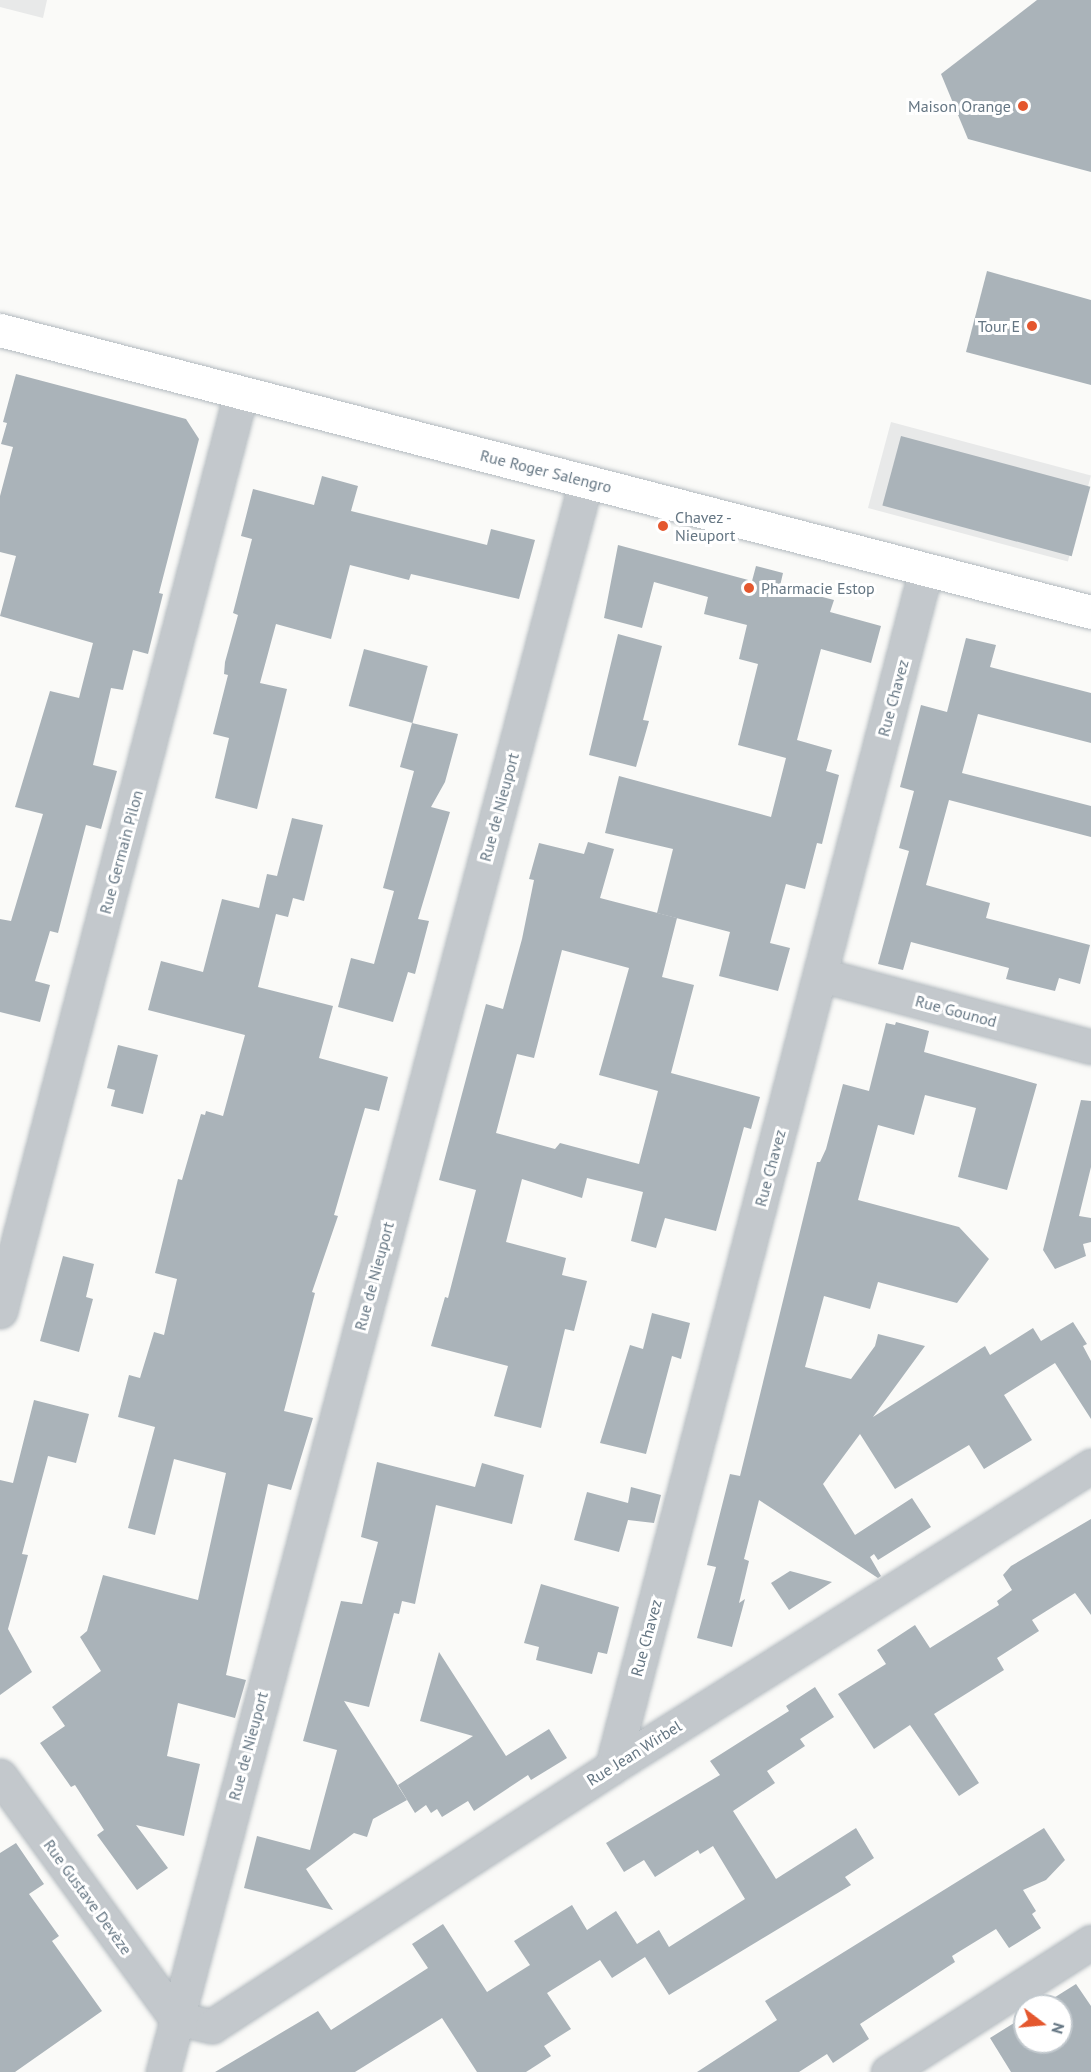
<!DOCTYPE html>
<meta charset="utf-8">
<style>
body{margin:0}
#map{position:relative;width:1091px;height:2072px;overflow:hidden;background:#fafaf8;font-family:"PT Sans",sans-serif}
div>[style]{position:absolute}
.built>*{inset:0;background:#e8e9e9;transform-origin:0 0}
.building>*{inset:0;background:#aab3b9;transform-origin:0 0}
.roads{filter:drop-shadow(0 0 2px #b3babf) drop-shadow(0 0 2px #b3babf)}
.minor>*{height:33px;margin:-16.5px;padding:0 16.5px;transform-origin:16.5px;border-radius:16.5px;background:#c3c8cc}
.secondary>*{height:33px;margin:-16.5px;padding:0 16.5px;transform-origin:16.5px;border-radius:16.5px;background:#fff}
.dots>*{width:16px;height:16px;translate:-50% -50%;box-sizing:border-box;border:3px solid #fff;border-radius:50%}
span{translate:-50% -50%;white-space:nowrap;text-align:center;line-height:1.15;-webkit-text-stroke:6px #fff;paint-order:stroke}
.poi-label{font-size:16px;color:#657683}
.right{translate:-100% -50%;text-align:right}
.left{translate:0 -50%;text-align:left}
.street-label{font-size:16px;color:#657683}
.north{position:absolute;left:1013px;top:1994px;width:60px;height:60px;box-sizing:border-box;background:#fff;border:2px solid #c1c8cd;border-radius:50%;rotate:106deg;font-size:16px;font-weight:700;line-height:24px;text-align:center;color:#657683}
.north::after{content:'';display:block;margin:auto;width:21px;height:27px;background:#e4572e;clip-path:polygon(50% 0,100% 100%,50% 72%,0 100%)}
</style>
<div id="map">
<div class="built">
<i style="clip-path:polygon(0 0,47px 0,43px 18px,0 7px)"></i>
<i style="left:891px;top:422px;width:207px;height:89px;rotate:15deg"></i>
</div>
<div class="building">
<i style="clip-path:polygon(1037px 0,1091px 0,1091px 172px,968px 139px,941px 74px)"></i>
<i style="clip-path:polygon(987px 271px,1091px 300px,1091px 385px,966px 352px)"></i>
<i style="clip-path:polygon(16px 374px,186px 419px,199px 439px,159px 593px,163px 594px,148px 654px,133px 650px,123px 690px,111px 688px,93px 765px,117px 771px,101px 829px,86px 825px,58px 933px,50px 931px,35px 981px,50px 985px,40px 1022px,0 1012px,0 919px,11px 921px,43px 814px,15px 807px,50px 691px,79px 698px,93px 643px,0 616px,16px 556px,0 552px,0 496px,13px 447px,1px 444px,7px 423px,3px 422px)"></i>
<i style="left:901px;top:436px;width:196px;height:72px;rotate:15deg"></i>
<i style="clip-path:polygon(322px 476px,358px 486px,351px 511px,487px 545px,491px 529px,535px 540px,519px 599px,411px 574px,409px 580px,350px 565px,331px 639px,276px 624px,260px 683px,287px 689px,257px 809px,215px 798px,229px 738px,213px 734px,228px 675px,224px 674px,225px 662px,238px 615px,233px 613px,252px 539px,241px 536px,253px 489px,314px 505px)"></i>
<i style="clip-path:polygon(618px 545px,752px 581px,756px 566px,783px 573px,780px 586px,834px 600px,830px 612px,881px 626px,871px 663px,821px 649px,797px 740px,832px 750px,826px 771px,839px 775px,822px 844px,817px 843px,805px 889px,786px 884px,770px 943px,790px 948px,778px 991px,719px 976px,730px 932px,657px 913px,673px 849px,605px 833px,619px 776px,771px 817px,786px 758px,738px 745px,758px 664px,739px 659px,747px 625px,704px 614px,708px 597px,654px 582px,642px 628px,604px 618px)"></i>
<i style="clip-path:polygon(618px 634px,662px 646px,643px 720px,649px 721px,636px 767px,589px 755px)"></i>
<i style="clip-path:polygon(966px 638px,996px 645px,990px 667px,1091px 693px,1091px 743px,978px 714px,962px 773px,1091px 806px,1091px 837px,949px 800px,926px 885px,990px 903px,986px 918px,1090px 945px,1080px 984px,1059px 978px,1055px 991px,1006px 979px,1009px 968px,911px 942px,903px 970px,878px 964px,909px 851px,899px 848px,914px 791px,900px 787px,921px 705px,947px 712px)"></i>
<i style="left:364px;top:649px;width:66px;height:59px;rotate:15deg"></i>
<i style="clip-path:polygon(412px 723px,458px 734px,445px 782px,431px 807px,450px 812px,418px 919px,429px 921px,415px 974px,408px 972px,393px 1022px,338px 1007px,351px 958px,374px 964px,394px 891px,383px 888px,414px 771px,400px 767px)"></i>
<i style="clip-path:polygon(292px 818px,323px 825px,304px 901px,293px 898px,288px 917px,276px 914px,258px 987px,333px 1006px,319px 1058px,388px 1077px,379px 1111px,365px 1108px,334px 1215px,338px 1216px,312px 1292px,315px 1293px,284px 1411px,313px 1418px,291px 1490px,268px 1484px,226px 1675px,246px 1680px,235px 1718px,178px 1703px,167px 1756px,200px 1764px,184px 1836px,136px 1825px,168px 1868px,137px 1890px,97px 1835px,104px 1830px,75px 1785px,71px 1787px,40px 1743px,65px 1726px,52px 1707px,101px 1671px,80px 1637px,87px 1631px,103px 1575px,198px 1600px,226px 1473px,174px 1459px,155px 1535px,128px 1528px,155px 1427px,118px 1417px,129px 1375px,140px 1378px,154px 1332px,164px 1335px,177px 1279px,155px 1273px,178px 1179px,182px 1180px,201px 1114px,205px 1115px,206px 1111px,223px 1116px,245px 1035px,148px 1010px,161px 961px,203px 972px,222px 899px,259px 908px,267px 874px,277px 876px)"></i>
<i style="clip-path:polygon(evenodd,588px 842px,614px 849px,600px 898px,677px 918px,662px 977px,694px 985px,671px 1073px,760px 1097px,751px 1129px,744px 1127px,716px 1231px,665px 1218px,656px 1248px,631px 1241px,643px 1192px,587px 1178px,582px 1198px,522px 1179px,506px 1242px,566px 1258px,562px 1275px,587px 1281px,574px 1331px,565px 1329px,541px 1428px,494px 1416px,508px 1366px,431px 1346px,445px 1297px,448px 1298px,476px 1190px,439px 1180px,486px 1004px,503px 1009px,522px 939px,534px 880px,529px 879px,539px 843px,584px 854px,588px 842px,562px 950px,629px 968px,599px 1075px,658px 1091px,639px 1164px,560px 1143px,555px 1149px,496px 1133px,517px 1054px,534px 1058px,562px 950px)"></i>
<i style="clip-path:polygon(896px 1022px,929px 1031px,924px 1052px,1037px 1084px,1007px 1190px,958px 1177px,976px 1108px,925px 1095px,914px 1135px,878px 1125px,858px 1200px,959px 1227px,989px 1259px,957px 1303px,878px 1282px,870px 1309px,824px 1296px,805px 1367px,851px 1379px,875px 1346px,878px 1334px,925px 1346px,873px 1417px,985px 1346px,990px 1355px,1033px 1328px,1041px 1341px,1073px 1322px,1087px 1344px,1083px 1346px,1091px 1361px,1091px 1419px,1055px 1363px,1004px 1395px,1032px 1440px,984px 1469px,969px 1445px,895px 1489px,860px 1434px,823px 1484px,855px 1535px,912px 1498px,931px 1527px,878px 1560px,874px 1554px,870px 1557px,881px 1576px,878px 1578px,759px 1500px,744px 1559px,749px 1561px,739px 1603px,745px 1599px,732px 1647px,697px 1638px,716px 1567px,707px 1565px,730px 1474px,740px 1476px,817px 1162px,820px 1162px,826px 1149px,843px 1084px,869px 1091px,886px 1023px,895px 1025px)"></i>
<i style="clip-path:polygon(118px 1045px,158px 1055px,143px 1114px,111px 1106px,115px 1090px,107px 1088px)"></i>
<i style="clip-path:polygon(1081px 1100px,1091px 1101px,1091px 1167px,1079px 1216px,1091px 1218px,1091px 1242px,1083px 1244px,1086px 1256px,1055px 1269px,1043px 1250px)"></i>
<i style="clip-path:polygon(63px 1256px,94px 1264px,86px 1297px,93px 1299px,79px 1352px,40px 1341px)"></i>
<i style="clip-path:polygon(652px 1313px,690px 1323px,681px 1359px,672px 1356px,646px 1454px,600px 1443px,630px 1345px,643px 1349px)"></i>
<i style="clip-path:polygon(34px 1400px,89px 1414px,76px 1463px,48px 1456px,22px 1554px,28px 1555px,8px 1629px,32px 1672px,0 1695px,0 1480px,13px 1483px)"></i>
<i style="clip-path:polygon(377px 1462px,475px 1487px,482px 1463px,524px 1475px,512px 1524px,436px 1505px,415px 1604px,402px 1601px,399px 1614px,394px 1613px,369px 1707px,344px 1701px,407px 1800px,373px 1819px,367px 1837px,354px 1833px,306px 1869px,333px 1910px,244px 1888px,257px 1836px,310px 1850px,337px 1750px,303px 1741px,341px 1601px,362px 1604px,378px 1542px,361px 1537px)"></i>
<i style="clip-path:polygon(631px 1487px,661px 1495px,654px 1523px,628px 1520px,619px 1552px,574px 1540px,587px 1492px,628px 1503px)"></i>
<i style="clip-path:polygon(1091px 1519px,1091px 1615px,1075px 1593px,1032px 1620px,1039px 1631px,997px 1658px,1004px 1670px,934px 1714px,979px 1783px,959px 1796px,910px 1725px,874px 1749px,838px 1694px,886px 1664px,877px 1650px,915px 1625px,930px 1648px,999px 1605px,997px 1601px,1012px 1590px,1003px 1575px,1011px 1566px)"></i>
<i style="clip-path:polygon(790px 1571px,832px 1582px,789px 1610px,771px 1583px)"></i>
<i style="clip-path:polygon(541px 1584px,619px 1607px,607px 1654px,598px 1652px,592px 1674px,536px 1660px,539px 1647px,524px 1643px)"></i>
<i style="clip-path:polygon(439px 1652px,506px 1756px,549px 1729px,567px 1758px,531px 1780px,528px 1775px,474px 1811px,468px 1801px,442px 1817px,437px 1809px,431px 1813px,426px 1805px,415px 1813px,398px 1785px,473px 1736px,420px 1721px)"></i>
<i style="clip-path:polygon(815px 1687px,834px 1717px,800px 1739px,805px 1746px,767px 1771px,775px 1783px,733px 1811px,776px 1879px,856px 1828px,874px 1858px,845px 1877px,851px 1885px,669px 1995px,645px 1957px,612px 1978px,600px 1960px,547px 1993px,571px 2029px,544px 2046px,551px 2056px,526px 2072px,477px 2072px,442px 2018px,355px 2072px,215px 2072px,318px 2011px,331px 2030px,428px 1968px,412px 1944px,443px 1924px,487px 1992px,530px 1965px,514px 1941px,572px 1905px,587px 1930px,616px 1911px,637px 1944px,659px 1930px,669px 1947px,745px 1899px,713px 1846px,700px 1854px,698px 1850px,655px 1877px,644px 1860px,624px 1872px,606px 1843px,720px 1775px,710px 1761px,789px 1711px,786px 1706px)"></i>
<i style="clip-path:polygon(1044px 1828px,1065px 1860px,1046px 1880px,1023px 1890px,1036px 1911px,1032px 1914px,1041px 1928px,1009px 1948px,996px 1929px,952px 1956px,955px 1962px,860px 2024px,869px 2039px,833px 2063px,827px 2054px,799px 2072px,697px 2072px,777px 2020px,765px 2001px)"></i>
<i style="clip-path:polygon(16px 1843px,44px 1884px,29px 1894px,59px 1936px,52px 1941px,102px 2011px,15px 2072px,0 2072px,0 1853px)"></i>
<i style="clip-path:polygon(1076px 1984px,1091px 2006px,1091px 2072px,1011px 2072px,990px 2038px,1025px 2016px,1025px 2042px,1061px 2042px,1061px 2006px,1041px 2006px)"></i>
</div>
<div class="roads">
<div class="minor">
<i style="left:821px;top:975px;width:279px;rotate:14.9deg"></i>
<i style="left:0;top:1311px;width:949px;rotate:-75.29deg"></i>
<i style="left:612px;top:1767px;width:1238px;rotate:-75.31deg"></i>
<i style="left:0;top:1776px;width:299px;rotate:54deg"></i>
<i style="left:176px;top:2018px;width:37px;rotate:13deg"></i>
<i style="left:212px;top:2026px;width:477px;rotate:-32.9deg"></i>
<i style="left:612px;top:1767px;width:566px;rotate:-32.14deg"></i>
<i style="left:163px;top:2072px;width:1646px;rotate:-75.11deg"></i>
<i style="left:888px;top:2072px;width:241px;rotate:-32.6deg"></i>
</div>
<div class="secondary">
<i style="left:0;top:330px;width:1127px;rotate:14.49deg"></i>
</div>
</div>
<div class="dots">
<i style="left:1023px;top:106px;background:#e4572e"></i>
<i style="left:1032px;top:326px;background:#e4572e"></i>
<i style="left:663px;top:526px;background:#e4572e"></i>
<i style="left:749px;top:588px;background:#e4572e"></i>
</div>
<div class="poi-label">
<span class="right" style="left:1011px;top:106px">Maison Orange</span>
<span class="right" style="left:1020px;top:326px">Tour E</span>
<span class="left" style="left:675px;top:526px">Chavez -<br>Nieuport</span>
<span class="left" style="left:761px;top:588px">Pharmacie Estop</span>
</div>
<div class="street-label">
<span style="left:546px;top:471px;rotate:14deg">Rue Roger Salengro</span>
<span style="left:893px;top:698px;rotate:-75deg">Rue Chavez</span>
<span style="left:499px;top:807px;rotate:-75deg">Rue de Nieuport</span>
<span style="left:121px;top:852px;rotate:-75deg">Rue Germain Pilon</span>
<span style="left:956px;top:1011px;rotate:15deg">Rue Gounod</span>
<span style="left:770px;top:1168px;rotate:-75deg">Rue Chavez</span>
<span style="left:374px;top:1276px;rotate:-75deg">Rue de Nieuport</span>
<span style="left:646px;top:1638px;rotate:-75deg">Rue Chavez</span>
<span style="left:248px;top:1746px;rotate:-75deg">Rue de Nieuport</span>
<span style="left:634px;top:1753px;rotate:-32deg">Rue Jean Wirbel</span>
<span style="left:88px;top:1897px;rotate:54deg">Rue Gustave Devèze</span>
</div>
<div class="north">N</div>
</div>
